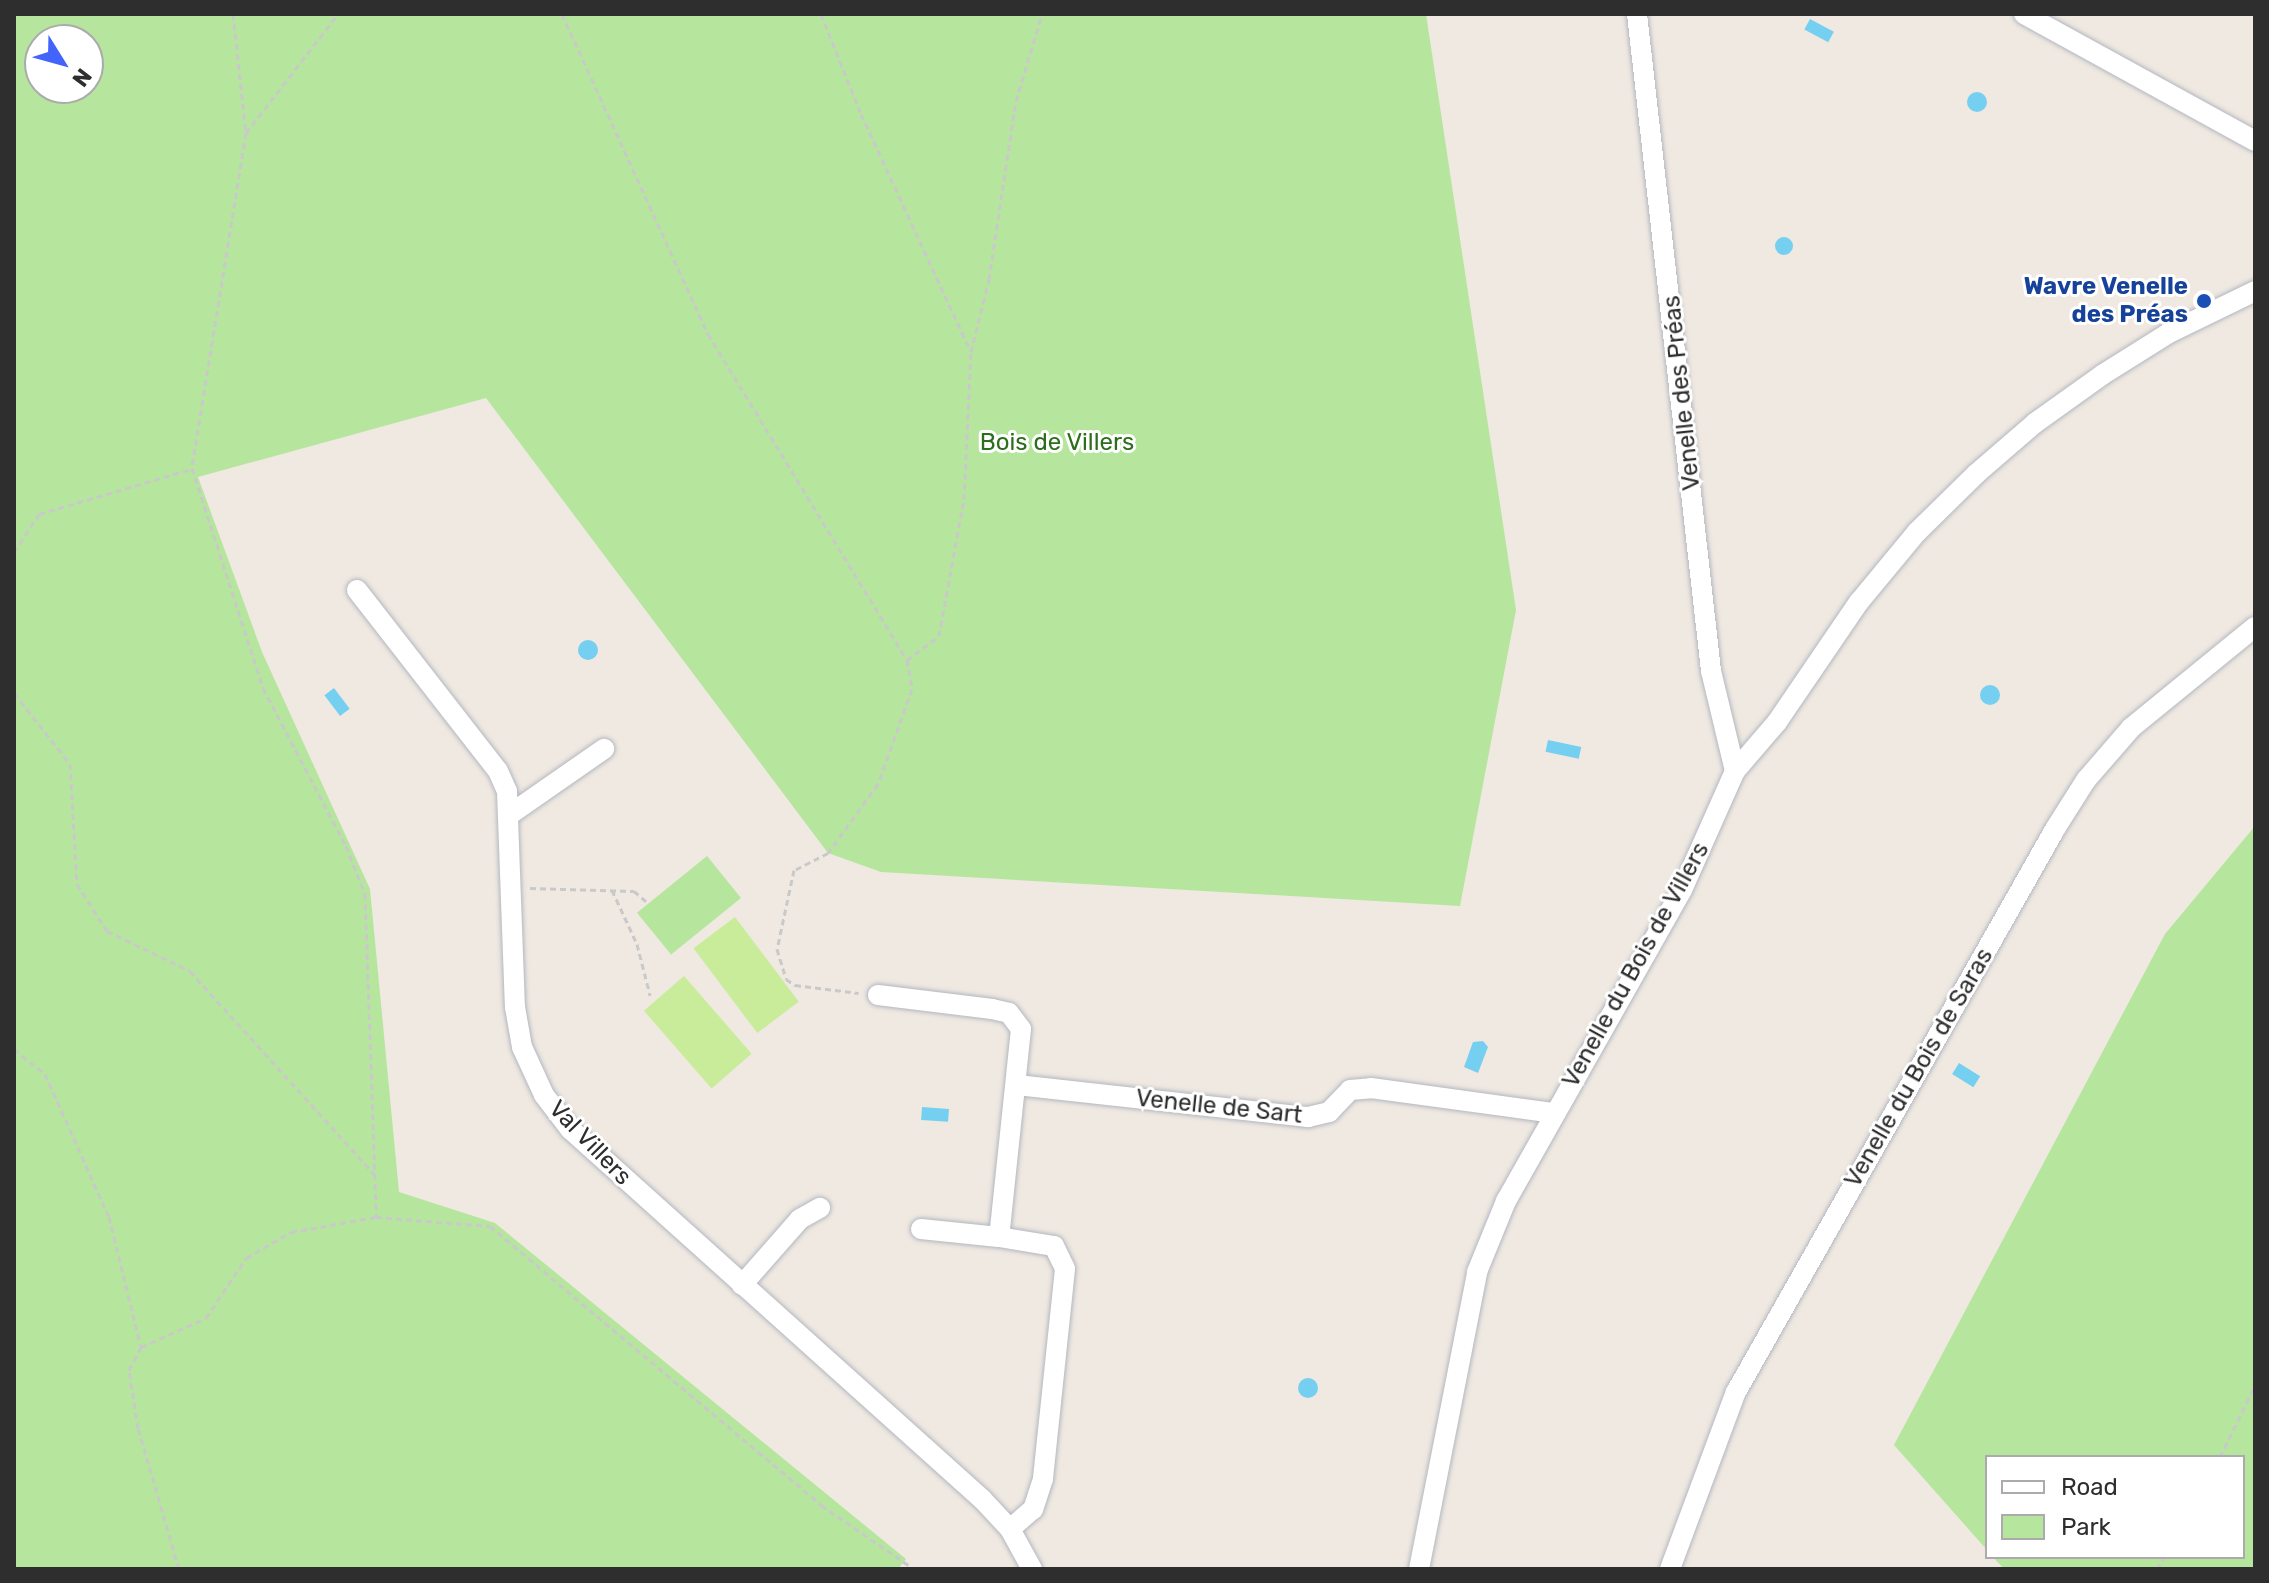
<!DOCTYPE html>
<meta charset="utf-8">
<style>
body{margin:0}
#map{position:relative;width:2269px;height:1583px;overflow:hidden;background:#efe9e1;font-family:Rubik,sans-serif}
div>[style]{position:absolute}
.green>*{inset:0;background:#b6e59e;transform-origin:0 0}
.pitch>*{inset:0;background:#c9ec9a;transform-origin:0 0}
.water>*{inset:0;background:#75cff0;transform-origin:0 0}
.round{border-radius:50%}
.path>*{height:3px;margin-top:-1.5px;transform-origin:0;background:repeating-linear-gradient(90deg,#c9c9c9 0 6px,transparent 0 10px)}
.roads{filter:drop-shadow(0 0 2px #b4b7c1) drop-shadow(0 0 2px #b4b7c1)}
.minor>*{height:20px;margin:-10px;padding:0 10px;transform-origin:10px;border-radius:10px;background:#fff}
.dots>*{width:22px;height:22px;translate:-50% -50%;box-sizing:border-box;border:4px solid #fff;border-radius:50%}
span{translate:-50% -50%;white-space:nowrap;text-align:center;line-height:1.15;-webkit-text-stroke:6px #fff;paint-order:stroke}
.transit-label{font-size:24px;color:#164399;font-weight:700}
.right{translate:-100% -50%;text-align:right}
.street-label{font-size:24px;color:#2e2e2e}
.park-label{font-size:24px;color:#2c6e1b}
.frame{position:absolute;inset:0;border:16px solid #2e2e2e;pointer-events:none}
.legend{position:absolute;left:1985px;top:1455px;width:260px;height:104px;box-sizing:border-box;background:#fff;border:2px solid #ababab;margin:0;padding:10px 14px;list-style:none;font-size:24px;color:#2e2e2e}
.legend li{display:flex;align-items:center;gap:16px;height:40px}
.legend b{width:40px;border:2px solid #ababab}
.north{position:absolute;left:24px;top:24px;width:80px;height:80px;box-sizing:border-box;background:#fff;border:2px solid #ababab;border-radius:50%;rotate:127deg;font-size:22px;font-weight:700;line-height:32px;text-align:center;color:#2e2e2e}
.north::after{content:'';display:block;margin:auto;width:28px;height:36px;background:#4264fb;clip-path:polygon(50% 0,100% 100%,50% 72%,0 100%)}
</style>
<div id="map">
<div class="green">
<i style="clip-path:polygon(evenodd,14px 14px,1426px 14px,1516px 610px,1460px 906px,881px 872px,828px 853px,486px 398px,198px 477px,262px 652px,370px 889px,399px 1192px,495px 1223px,906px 1559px,898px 1569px,14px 1569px,14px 14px,40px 40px,88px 40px,88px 88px,40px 88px,40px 40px)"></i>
<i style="clip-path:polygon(2255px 826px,2255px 1569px,2004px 1569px,1993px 1557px,2243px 1557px,2243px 1457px,1987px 1457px,1987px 1550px,1894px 1445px,2165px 934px)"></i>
<i style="left:707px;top:856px;width:54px;height:90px;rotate:51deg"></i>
</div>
<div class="pitch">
<i style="left:735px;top:917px;width:106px;height:52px;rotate:53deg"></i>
<i style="left:684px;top:976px;width:103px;height:53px;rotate:49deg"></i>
</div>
<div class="water">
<i style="left:1810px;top:19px;width:27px;height:12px;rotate:28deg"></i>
<i class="round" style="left:1967px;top:92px;width:20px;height:20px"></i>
<i class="round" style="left:1775px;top:237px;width:18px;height:18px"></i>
<i class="round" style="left:578px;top:640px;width:20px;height:20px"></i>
<i class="round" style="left:1980px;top:685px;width:20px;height:20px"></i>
<i style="left:334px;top:688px;width:26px;height:12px;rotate:53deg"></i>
<i style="left:1548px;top:740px;width:34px;height:12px;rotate:12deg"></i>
<i style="clip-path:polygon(1483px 1041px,1488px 1047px,1478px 1073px,1464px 1067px,1473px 1042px)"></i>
<i style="left:1959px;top:1063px;width:25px;height:13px;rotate:32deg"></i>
<i style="left:922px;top:1107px;width:27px;height:13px;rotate:4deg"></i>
<i class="round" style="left:1298px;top:1378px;width:20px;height:20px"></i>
</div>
<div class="path">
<i style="left:233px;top:14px;width:120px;rotate:83.8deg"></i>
<i style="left:246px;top:133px;width:339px;rotate:99.2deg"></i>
<i style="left:192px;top:468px;width:231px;rotate:72.1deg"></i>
<i style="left:263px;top:688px;width:178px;rotate:62.3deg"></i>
<i style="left:346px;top:846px;width:52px;rotate:68.4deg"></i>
<i style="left:365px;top:894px;width:323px;rotate:88deg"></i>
<i style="left:562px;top:14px;width:352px;rotate:65.5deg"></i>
<i style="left:708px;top:334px;width:382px;rotate:58.6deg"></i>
<i style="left:907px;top:660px;width:29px;rotate:80deg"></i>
<i style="left:912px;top:689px;width:101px;rotate:109.7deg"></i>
<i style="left:878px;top:784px;width:85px;rotate:125.9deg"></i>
<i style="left:828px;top:853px;width:38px;rotate:153deg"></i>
<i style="left:794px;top:870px;width:81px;rotate:102.1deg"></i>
<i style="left:777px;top:949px;width:31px;rotate:73deg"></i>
<i style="left:786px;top:979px;width:11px;rotate:34deg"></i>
<i style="left:795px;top:985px;width:64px;rotate:7.2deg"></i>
<i style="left:821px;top:14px;width:108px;rotate:68.2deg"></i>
<i style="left:861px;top:114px;width:260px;rotate:65.2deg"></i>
<i style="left:246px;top:133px;width:150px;rotate:-52.3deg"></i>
<i style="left:14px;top:552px;width:45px;rotate:-56.7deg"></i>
<i style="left:39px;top:514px;width:159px;rotate:-16.5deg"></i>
<i style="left:907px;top:660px;width:40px;rotate:-37deg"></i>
<i style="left:939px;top:636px;width:139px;rotate:-79.7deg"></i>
<i style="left:964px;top:499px;width:147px;rotate:-87.3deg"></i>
<i style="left:971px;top:352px;width:75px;rotate:-76.1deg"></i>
<i style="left:989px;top:279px;width:180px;rotate:-81.4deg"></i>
<i style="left:1016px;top:101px;width:91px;rotate:-73.4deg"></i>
<i style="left:14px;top:693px;width:90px;rotate:51.7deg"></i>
<i style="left:70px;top:764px;width:120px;rotate:86.7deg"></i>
<i style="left:77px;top:884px;width:56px;rotate:57.4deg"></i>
<i style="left:107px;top:931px;width:92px;rotate:25.7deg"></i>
<i style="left:190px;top:971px;width:274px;rotate:47.8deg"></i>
<i style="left:530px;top:888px;width:104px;rotate:1.7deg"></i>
<i style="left:634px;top:891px;width:16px;rotate:40deg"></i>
<i style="left:612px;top:890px;width:60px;rotate:65.2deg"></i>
<i style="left:637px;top:944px;width:53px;rotate:75.7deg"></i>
<i style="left:14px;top:1049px;width:40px;rotate:39deg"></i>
<i style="left:45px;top:1074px;width:157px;rotate:65.9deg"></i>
<i style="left:109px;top:1217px;width:134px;rotate:76.2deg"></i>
<i style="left:2220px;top:1457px;width:80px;rotate:-64.1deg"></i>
<i style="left:179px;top:1569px;width:147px;rotate:-106.2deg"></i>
<i style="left:138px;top:1428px;width:59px;rotate:-98.8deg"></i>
<i style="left:129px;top:1370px;width:26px;rotate:-62deg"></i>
<i style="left:141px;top:1347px;width:71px;rotate:-24deg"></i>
<i style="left:206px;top:1318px;width:72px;rotate:-56.3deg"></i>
<i style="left:246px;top:1258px;width:52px;rotate:-30deg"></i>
<i style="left:291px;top:1232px;width:86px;rotate:-10deg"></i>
<i style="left:376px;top:1217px;width:114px;rotate:4.5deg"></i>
<i style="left:490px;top:1226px;width:433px;rotate:40.1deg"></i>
<i style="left:821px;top:1505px;width:113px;rotate:34.5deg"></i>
<i style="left:2157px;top:1569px;width:14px;rotate:-60deg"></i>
</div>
<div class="roads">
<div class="minor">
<i style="left:1637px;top:14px;width:661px;rotate:83.57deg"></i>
<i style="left:1711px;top:671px;width:103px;rotate:76.5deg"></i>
<i style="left:2024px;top:14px;width:264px;rotate:28.8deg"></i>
<i style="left:357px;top:590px;width:229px;rotate:52.1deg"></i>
<i style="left:498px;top:771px;width:22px;rotate:66deg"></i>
<i style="left:507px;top:791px;width:216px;rotate:87.9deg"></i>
<i style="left:515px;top:1007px;width:41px;rotate:80.1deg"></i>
<i style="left:522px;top:1047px;width:53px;rotate:65.4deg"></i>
<i style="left:544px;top:1095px;width:43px;rotate:52.6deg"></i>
<i style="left:570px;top:1129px;width:554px;rotate:41.93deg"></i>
<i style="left:982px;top:1499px;width:41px;rotate:47deg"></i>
<i style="left:1010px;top:1529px;width:46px;rotate:61.2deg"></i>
<i style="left:509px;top:815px;width:116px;rotate:-34.8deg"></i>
<i style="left:878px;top:995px;width:115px;rotate:7deg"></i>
<i style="left:992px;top:1009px;width:17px;rotate:13deg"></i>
<i style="left:1009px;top:1013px;width:20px;rotate:53deg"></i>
<i style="left:1021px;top:1029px;width:209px;rotate:96deg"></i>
<i style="left:999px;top:1237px;width:56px;rotate:9.3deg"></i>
<i style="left:1054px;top:1246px;width:25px;rotate:64deg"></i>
<i style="left:1065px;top:1269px;width:211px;rotate:96deg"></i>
<i style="left:1043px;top:1479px;width:32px;rotate:108deg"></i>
<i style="left:1033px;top:1509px;width:30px;rotate:139deg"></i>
<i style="left:1017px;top:1085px;width:293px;rotate:6.3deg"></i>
<i style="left:1308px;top:1117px;width:22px;rotate:-13deg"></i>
<i style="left:1329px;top:1112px;width:30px;rotate:-46deg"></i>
<i style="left:1350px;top:1090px;width:21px;rotate:-5deg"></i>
<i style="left:1371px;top:1088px;width:185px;rotate:7.8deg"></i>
<i style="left:921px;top:1229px;width:78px;rotate:5.9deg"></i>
<i style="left:742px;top:1285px;width:88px;rotate:-48.7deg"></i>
<i style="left:800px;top:1219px;width:23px;rotate:-29deg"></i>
<i style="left:1419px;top:1569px;width:303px;rotate:-78.9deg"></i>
<i style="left:1477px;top:1272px;width:77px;rotate:-67.8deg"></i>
<i style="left:1506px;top:1201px;width:357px;rotate:-60.5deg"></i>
<i style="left:1682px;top:890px;width:130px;rotate:-66deg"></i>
<i style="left:1735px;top:771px;width:65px;rotate:-49.4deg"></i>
<i style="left:1777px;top:722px;width:145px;rotate:-55.7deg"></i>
<i style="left:1859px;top:602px;width:91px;rotate:-50.4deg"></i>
<i style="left:1917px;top:532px;width:83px;rotate:-44.5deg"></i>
<i style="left:1976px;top:474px;width:78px;rotate:-40.8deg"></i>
<i style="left:2035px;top:423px;width:82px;rotate:-35.6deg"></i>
<i style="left:2102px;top:375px;width:79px;rotate:-32.1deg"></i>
<i style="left:2169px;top:333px;width:96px;rotate:-26deg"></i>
<i style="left:1670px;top:1569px;width:189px;rotate:-69.6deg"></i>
<i style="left:1736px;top:1392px;width:647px;rotate:-60.46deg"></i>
<i style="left:2055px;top:829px;width:58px;rotate:-57.7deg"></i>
<i style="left:2086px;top:780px;width:69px;rotate:-49.1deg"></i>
<i style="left:2131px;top:728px;width:160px;rotate:-39.2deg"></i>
</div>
</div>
<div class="dots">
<i style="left:2204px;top:301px;background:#1a4fb4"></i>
</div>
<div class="transit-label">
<span class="right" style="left:2188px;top:301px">Wavre Venelle<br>des Préas</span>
</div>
<div class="street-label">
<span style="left:1682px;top:393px;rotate:-96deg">Venelle des Préas</span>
<span style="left:1636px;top:965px;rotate:-61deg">Venelle du Bois de Villers</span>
<span style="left:1919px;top:1068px;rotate:-60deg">Venelle du Bois de Saras</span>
<span style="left:1219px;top:1107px;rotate:6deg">Venelle de Sart</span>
<span style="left:590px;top:1143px;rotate:46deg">Val Villers</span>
</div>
<div class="park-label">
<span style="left:1057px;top:443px">Bois de Villers</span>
</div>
<div class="frame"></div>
<ul class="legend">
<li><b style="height:10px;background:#fff"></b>Road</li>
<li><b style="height:22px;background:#b6e59e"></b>Park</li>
</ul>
<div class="north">N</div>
</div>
